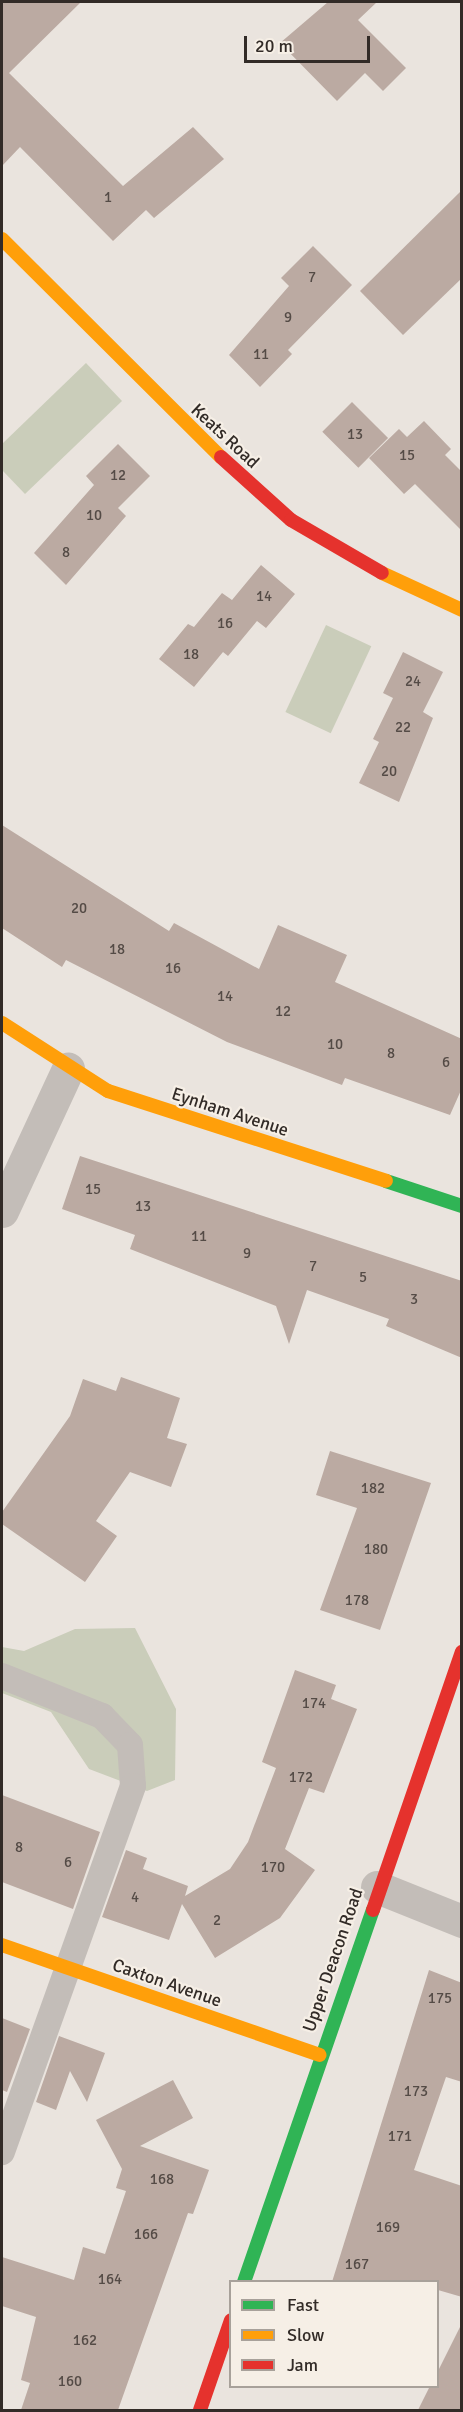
<!DOCTYPE html>
<style>
body{margin:0}
#map{position:relative;width:463px;height:2412px;overflow:hidden;background:#eae4de;font-family:Signika,sans-serif}
div>[style]{position:absolute}
.green>*{inset:0;background:#cacdba;transform-origin:0 0}
.building>*{inset:0;background:#bbaaa2;transform-origin:0 0}
.lane>*{height:26px;margin:-13px;padding:0 13px;transform-origin:13px;border-radius:13px;background:#c3bdb8}
.street>*{height:33px;margin:-16.5px;padding:0 16.5px;transform-origin:16.5px;border-radius:16.5px;background:#c3bdb8}
.fast>*{height:14px;margin:-7px;padding:0 7px;transform-origin:7px;border-radius:7px;background:#30b455}
.slow>*{height:14px;margin:-7px;padding:0 7px;transform-origin:7px;border-radius:7px;background:#ff9f0a}
.jam>*{height:14px;margin:-7px;padding:0 7px;transform-origin:7px;border-radius:7px;background:#e5322d}
span{translate:-50% -50%;white-space:nowrap;text-align:center;line-height:1.15;-webkit-text-stroke:4.5px #f6efe6;paint-order:stroke}
.number-label{font-size:15px;color:#544b46}
.number-label span{-webkit-text-stroke-width:0}
.street-label{font-size:18px;color:#322b27}
.frame{position:absolute;inset:0;border:3px solid #322b27;pointer-events:none}
.legend{position:absolute;left:229px;top:2280px;width:210px;height:108px;box-sizing:border-box;background:#f6efe6;border:2px solid #a8a19a;margin:0;padding:8px 10px;list-style:none;font-size:18px;color:#322b27}
.legend li{display:flex;align-items:center;gap:12px;height:30px}
.legend b{width:30px;border:2px solid #a8a19a}
.scale{position:absolute;left:244px;top:36px;width:126px;height:27px;box-sizing:border-box;border:3px solid #322b27;border-top:0;padding-left:8px;font-size:18px;line-height:21px;white-space:nowrap;color:#322b27;-webkit-text-stroke:4px #f6efe6;paint-order:stroke}
</style>
<div id="map">
<div class="green">
<i style="clip-path:polygon(86px 363px,122px 401px,25px 494px,2px 470px,2px 444px)"></i>
<i style="left:326px;top:625px;width:50px;height:96px;rotate:25deg"></i>
<i style="clip-path:polygon(135px 1628px,176px 1709px,175px 1780px,147px 1791px,89px 1769px,51px 1712px,2px 1693px,2px 1647px,24px 1651px,75px 1629px)"></i>
</div>
<div class="building">
<i style="clip-path:polygon(2px 2px,81px 2px,9px 73px,123px 186px,193px 127px,224px 159px,154px 218px,146px 210px,113px 241px,20px 147px,2px 166px)"></i>
<i style="clip-path:polygon(328px 2px,377px 2px,358px 20px,406px 68px,383px 91px,365px 73px,337px 101px,280px 43px)"></i>
<i style="clip-path:polygon(462px 190px,462px 278px,403px 335px,360px 291px)"></i>
<i style="clip-path:polygon(313px 246px,352px 285px,288px 350px,292px 354px,260px 387px,229px 355px,289px 286px,281px 278px)"></i>
<i style="left:352px;top:402px;width:51px;height:42px;rotate:45deg"></i>
<i style="clip-path:polygon(424px 421px,451px 449px,445px 455px,462px 472px,462px 531px,415px 484px,404px 494px,369px 458px,399px 429px,407px 437px)"></i>
<i style="clip-path:polygon(118px 444px,150px 476px,118px 508px,126px 516px,66px 585px,34px 553px,94px 485px,86px 476px)"></i>
<i style="clip-path:polygon(261px 565px,295px 594px,266px 628px,257px 621px,228px 656px,223px 652px,194px 687px,159px 659px,188px 624px,194px 627px,222px 593px,232px 600px)"></i>
<i style="clip-path:polygon(403px 652px,443px 672px,423px 712px,433px 718px,399px 802px,359px 783px,379px 742px,373px 739px,393px 698px,383px 693px)"></i>
<i style="clip-path:polygon(2px 825px,169px 931px,174px 923px,259px 969px,278px 925px,347px 955px,335px 982px,462px 1039px,462px 1088px,450px 1115px,345px 1078px,342px 1085px,227px 1042px,66px 960px,62px 967px,2px 928px)"></i>
<i style="clip-path:polygon(80px 1156px,462px 1281px,462px 1358px,386px 1326px,389px 1319px,307px 1290px,289px 1344px,276px 1306px,130px 1249px,135px 1235px,62px 1209px)"></i>
<i style="clip-path:polygon(121px 1377px,180px 1398px,167px 1438px,187px 1444px,171px 1487px,130px 1472px,96px 1521px,117px 1536px,85px 1582px,2px 1524px,2px 1512px,70px 1416px,83px 1379px,116px 1391px)"></i>
<i style="clip-path:polygon(330px 1451px,431px 1483px,380px 1630px,320px 1610px,357px 1508px,316px 1495px)"></i>
<i style="clip-path:polygon(295px 1670px,336px 1685px,331px 1699px,357px 1709px,324px 1793px,309px 1788px,285px 1849px,315px 1870px,280px 1918px,215px 1958px,182px 1904px,169px 1940px,102px 1917px,126px 1850px,147px 1858px,143px 1869px,188px 1886px,185px 1896px,230px 1869px,248px 1842px,276px 1768px,262px 1762px)"></i>
<i style="clip-path:polygon(2px 1795px,100px 1832px,73px 1909px,2px 1882px)"></i>
<i style="clip-path:polygon(429px 1970px,462px 1983px,462px 2082px,446px 2077px,414px 2170px,462px 2186px,462px 2297px,438px 2290px,438px 2282px,332px 2282px)"></i>
<i style="clip-path:polygon(2px 2018px,30px 2029px,7px 2092px,2px 2090px)"></i>
<i style="clip-path:polygon(59px 2036px,105px 2053px,87px 2102px,70px 2071px,56px 2110px,36px 2102px)"></i>
<i style="clip-path:polygon(173px 2080px,193px 2118px,140px 2146px,209px 2170px,193px 2214px,188px 2213px,118px 2410px,21px 2410px,30px 2383px,21px 2380px,36px 2317px,2px 2306px,2px 2257px,74px 2280px,83px 2247px,105px 2254px,126px 2191px,116px 2188px,122px 2169px,96px 2120px)"></i>
<i style="clip-path:polygon(462px 2323px,462px 2410px,418px 2410px,430px 2386px,438px 2386px,438px 2371px)"></i>
</div>
<div class="lane">
<i style="left:2px;top:1676px;width:108px;rotate:21.8deg"></i>
<i style="left:102px;top:1716px;width:40px;rotate:46deg"></i>
<i style="left:130px;top:1745px;width:41px;rotate:85.8deg"></i>
<i style="left:133px;top:1786px;width:389px;rotate:109.7deg"></i>
</div>
<div class="street">
<i style="left:2px;top:1211px;width:157px;rotate:-65.1deg"></i>
<i style="left:377px;top:1887px;width:92px;rotate:21.8deg"></i>
</div>
<div class="fast">
<i style="left:386px;top:1181px;width:80px;rotate:18.2deg"></i>
<i style="left:244px;top:2282px;width:394px;rotate:-70.9deg"></i>
</div>
<div class="slow">
<i style="left:2px;top:239px;width:309px;rotate:44.9deg"></i>
<i style="left:382px;top:573px;width:88px;rotate:24.8deg"></i>
<i style="left:2px;top:1023px;width:126px;rotate:32.7deg"></i>
<i style="left:108px;top:1091px;width:292px;rotate:17.9deg"></i>
<i style="left:2px;top:1945px;width:336px;rotate:19.1deg"></i>
</div>
<div class="jam">
<i style="left:221px;top:457px;width:94px;rotate:42deg"></i>
<i style="left:291px;top:520px;width:105px;rotate:30.2deg"></i>
<i style="left:373px;top:1910px;width:273px;rotate:-71deg"></i>
<i style="left:200px;top:2410px;width:95px;rotate:-71deg"></i>
</div>
<div class="number-label">
<span style="left:108px;top:198px">1</span>
<span style="left:312px;top:278px">7</span>
<span style="left:288px;top:318px">9</span>
<span style="left:261px;top:355px">11</span>
<span style="left:355px;top:435px">13</span>
<span style="left:407px;top:456px">15</span>
<span style="left:118px;top:476px">12</span>
<span style="left:94px;top:516px">10</span>
<span style="left:66px;top:553px">8</span>
<span style="left:264px;top:597px">14</span>
<span style="left:225px;top:624px">16</span>
<span style="left:191px;top:655px">18</span>
<span style="left:413px;top:682px">24</span>
<span style="left:403px;top:728px">22</span>
<span style="left:389px;top:772px">20</span>
<span style="left:79px;top:909px">20</span>
<span style="left:117px;top:950px">18</span>
<span style="left:173px;top:969px">16</span>
<span style="left:225px;top:997px">14</span>
<span style="left:283px;top:1012px">12</span>
<span style="left:335px;top:1045px">10</span>
<span style="left:391px;top:1054px">8</span>
<span style="left:446px;top:1063px">6</span>
<span style="left:93px;top:1190px">15</span>
<span style="left:143px;top:1207px">13</span>
<span style="left:199px;top:1237px">11</span>
<span style="left:247px;top:1254px">9</span>
<span style="left:313px;top:1267px">7</span>
<span style="left:363px;top:1278px">5</span>
<span style="left:414px;top:1300px">3</span>
<span style="left:373px;top:1489px">182</span>
<span style="left:376px;top:1550px">180</span>
<span style="left:357px;top:1601px">178</span>
<span style="left:314px;top:1704px">174</span>
<span style="left:301px;top:1778px">172</span>
<span style="left:19px;top:1848px">8</span>
<span style="left:68px;top:1863px">6</span>
<span style="left:273px;top:1868px">170</span>
<span style="left:135px;top:1898px">4</span>
<span style="left:217px;top:1921px">2</span>
<span style="left:440px;top:1999px">175</span>
<span style="left:416px;top:2092px">173</span>
<span style="left:400px;top:2137px">171</span>
<span style="left:162px;top:2180px">168</span>
<span style="left:388px;top:2228px">169</span>
<span style="left:146px;top:2235px">166</span>
<span style="left:357px;top:2265px">167</span>
<span style="left:110px;top:2280px">164</span>
<span style="left:85px;top:2341px">162</span>
<span style="left:70px;top:2382px">160</span>
</div>
<div class="street-label">
<span style="left:225px;top:436px;rotate:43deg">Keats Road</span>
<span style="left:230px;top:1112px;rotate:18deg">Eynham Avenue</span>
<span style="left:333px;top:1960px;rotate:-71deg">Upper Deacon Road</span>
<span style="left:167px;top:1983px;rotate:19deg">Caxton Avenue</span>
</div>
<div class="frame"></div>
<ul class="legend">
<li><b style="height:8px;background:#30b455"></b>Fast</li>
<li><b style="height:8px;background:#ff9f0a"></b>Slow</li>
<li><b style="height:8px;background:#e5322d"></b>Jam</li>
</ul>
<div class="scale">20 m</div>
</div>
